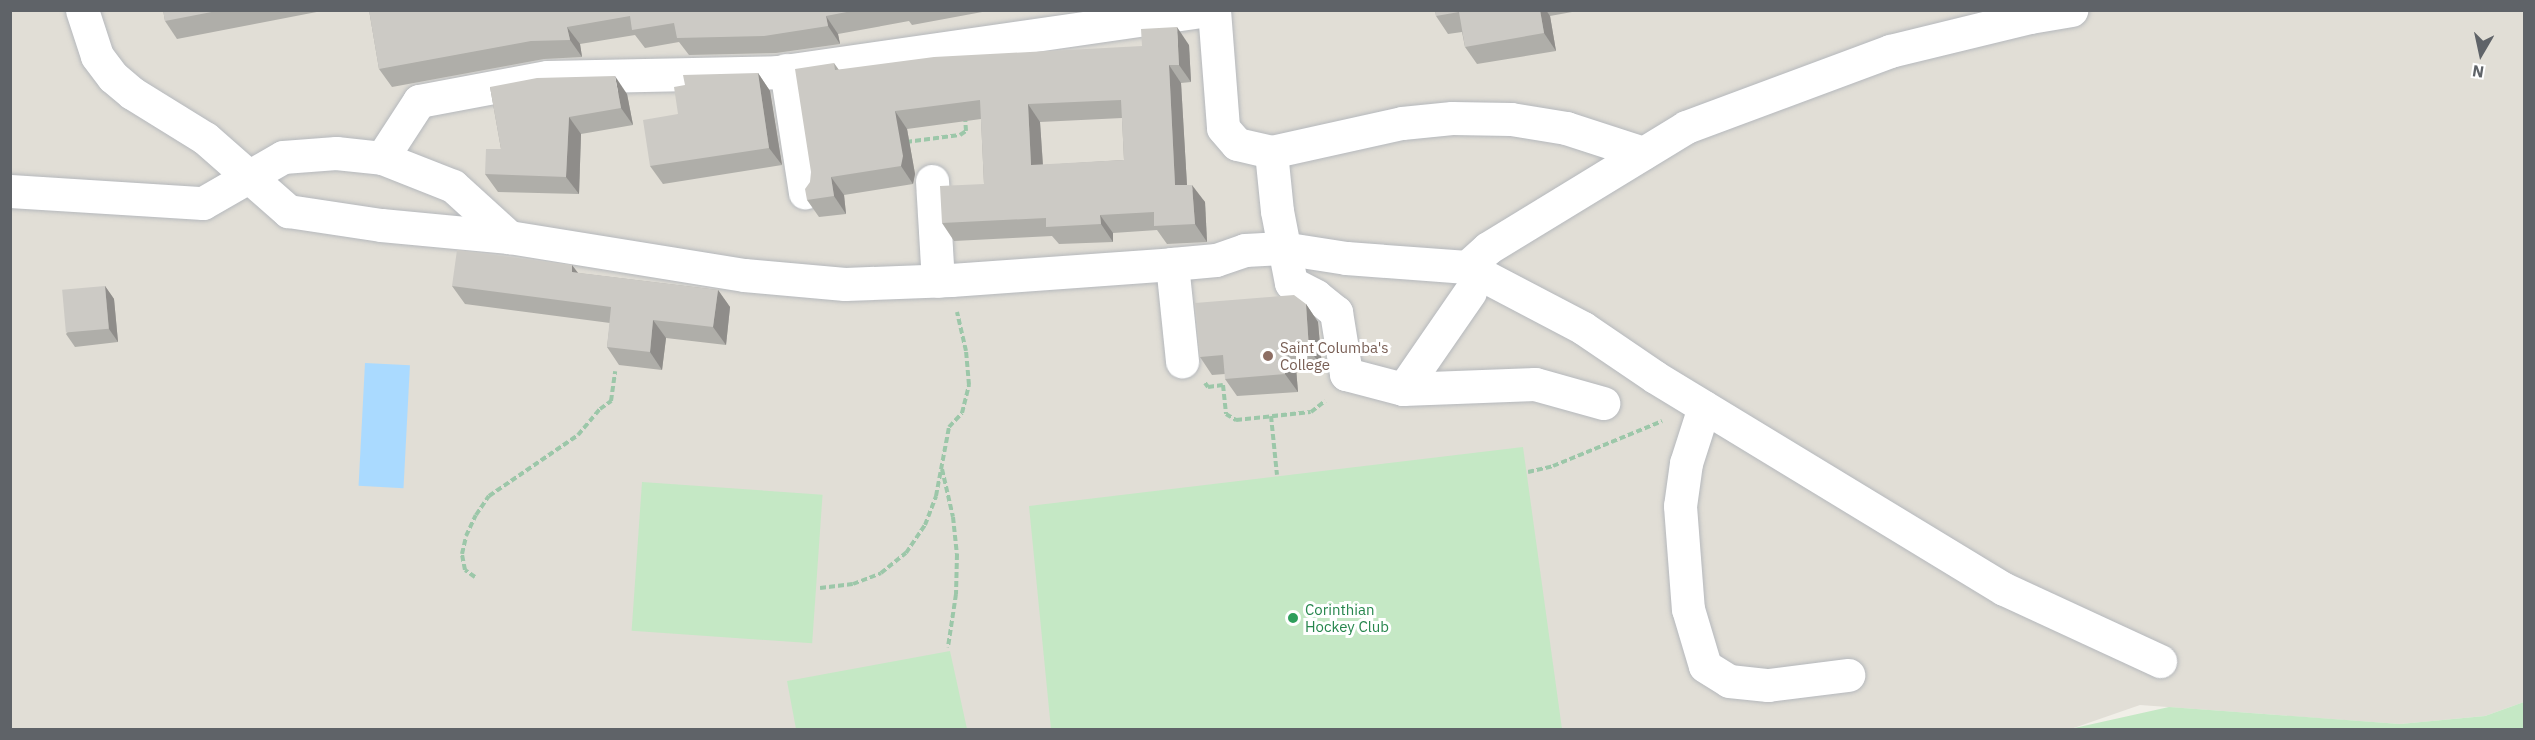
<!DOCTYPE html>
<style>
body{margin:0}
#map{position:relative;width:2535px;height:740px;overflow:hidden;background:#f1efe8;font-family:"IBM Plex Sans",sans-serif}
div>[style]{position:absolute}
.education>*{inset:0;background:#e1ded6}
.green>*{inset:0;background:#c5e8c5;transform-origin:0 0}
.water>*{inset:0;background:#aadaff;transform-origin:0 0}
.path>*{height:4px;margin-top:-2px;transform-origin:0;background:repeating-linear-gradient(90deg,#9cc7a9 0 6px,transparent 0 9px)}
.roads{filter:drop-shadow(0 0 2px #b5b8bc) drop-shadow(0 0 2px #b5b8bc)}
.minor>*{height:33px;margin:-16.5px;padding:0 16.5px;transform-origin:16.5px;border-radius:16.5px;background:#fff}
.wall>*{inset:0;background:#afaea9}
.shaded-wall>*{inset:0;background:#8f8d8a}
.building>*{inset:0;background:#cccac5;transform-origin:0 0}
.dots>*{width:16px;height:16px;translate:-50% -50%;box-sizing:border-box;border:3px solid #fff;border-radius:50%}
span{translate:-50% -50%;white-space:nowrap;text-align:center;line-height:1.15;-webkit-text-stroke:6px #fff;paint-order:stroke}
.education-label{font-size:15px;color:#785e54}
.left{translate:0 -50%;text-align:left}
.leisure-label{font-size:15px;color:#27864d}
.frame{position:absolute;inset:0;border:12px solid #5f6368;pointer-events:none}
.north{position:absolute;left:2451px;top:24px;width:60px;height:60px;-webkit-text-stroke:4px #fff;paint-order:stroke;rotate:189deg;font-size:16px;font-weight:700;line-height:24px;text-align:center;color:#5f6368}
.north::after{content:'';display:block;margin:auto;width:21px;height:27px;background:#5f6368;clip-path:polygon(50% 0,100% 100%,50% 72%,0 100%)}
</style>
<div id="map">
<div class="education">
<i style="clip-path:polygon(10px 11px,2524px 11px,2524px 702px,2485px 716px,2400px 724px,2140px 705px,2068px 730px,11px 729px)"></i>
</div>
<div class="green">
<i style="clip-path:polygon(1523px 447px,1562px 729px,1051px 729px,1029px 506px)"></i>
<i style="left:642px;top:482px;width:181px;height:149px;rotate:4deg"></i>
<i style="clip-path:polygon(950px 651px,967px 729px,796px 729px,787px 681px)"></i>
<i style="clip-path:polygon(2524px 702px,2524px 729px,2070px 729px,2169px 707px,2400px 724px,2485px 716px)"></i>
</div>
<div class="water">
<i style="left:365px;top:363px;width:45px;height:123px;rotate:3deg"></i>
</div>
<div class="path">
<i style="left:906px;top:142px;width:54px;rotate:-7.4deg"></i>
<i style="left:960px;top:135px;width:7px;rotate:-34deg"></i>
<i style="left:966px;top:131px;width:15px;rotate:-94deg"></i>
<i style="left:1205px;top:383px;width:5px;rotate:53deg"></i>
<i style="left:1208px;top:387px;width:15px;rotate:-8deg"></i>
<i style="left:1223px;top:385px;width:29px;rotate:84deg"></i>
<i style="left:1226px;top:414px;width:12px;rotate:31deg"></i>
<i style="left:1236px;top:420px;width:75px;rotate:-6.1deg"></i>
<i style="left:1311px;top:412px;width:18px;rotate:-38deg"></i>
<i style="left:1271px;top:416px;width:59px;rotate:84.2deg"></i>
<i style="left:942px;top:469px;width:49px;rotate:77.1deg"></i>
<i style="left:953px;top:517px;width:37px;rotate:84deg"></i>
<i style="left:957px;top:554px;width:40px;rotate:91.4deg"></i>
<i style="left:956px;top:594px;width:54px;rotate:98.6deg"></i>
<i style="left:1528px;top:472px;width:26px;rotate:-13deg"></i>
<i style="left:1553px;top:466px;width:118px;rotate:-22.4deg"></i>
<i style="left:475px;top:577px;width:12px;rotate:-145deg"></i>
<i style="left:465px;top:570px;width:16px;rotate:-101deg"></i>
<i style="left:462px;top:554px;width:18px;rotate:-77deg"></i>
<i style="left:466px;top:536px;width:23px;rotate:-65deg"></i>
<i style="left:476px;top:515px;width:23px;rotate:-56deg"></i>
<i style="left:489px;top:496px;width:108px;rotate:-34.4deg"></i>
<i style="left:578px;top:435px;width:34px;rotate:-50deg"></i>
<i style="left:600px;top:409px;width:14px;rotate:-36deg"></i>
<i style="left:611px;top:401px;width:30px;rotate:-82deg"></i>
<i style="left:820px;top:588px;width:33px;rotate:-7deg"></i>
<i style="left:853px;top:584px;width:30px;rotate:-21deg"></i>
<i style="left:881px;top:573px;width:32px;rotate:-39deg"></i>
<i style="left:906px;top:553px;width:34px;rotate:-56deg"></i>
<i style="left:925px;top:525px;width:31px;rotate:-69deg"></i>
<i style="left:936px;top:496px;width:70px;rotate:-79.3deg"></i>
<i style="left:949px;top:427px;width:19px;rotate:-47deg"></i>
<i style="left:962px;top:413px;width:29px;rotate:-76deg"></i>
<i style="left:969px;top:385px;width:34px;rotate:-95deg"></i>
<i style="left:966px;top:351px;width:40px;rotate:-103deg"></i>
</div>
<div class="roads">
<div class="minor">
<i style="left:82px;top:10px;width:48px;rotate:71.9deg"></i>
<i style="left:97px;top:56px;width:26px;rotate:53deg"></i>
<i style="left:113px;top:77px;width:25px;rotate:40deg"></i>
<i style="left:132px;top:93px;width:86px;rotate:31.7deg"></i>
<i style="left:205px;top:138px;width:111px;rotate:41.3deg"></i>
<i style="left:288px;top:211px;width:94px;rotate:8.6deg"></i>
<i style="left:381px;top:225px;width:129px;rotate:5.4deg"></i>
<i style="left:509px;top:237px;width:238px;rotate:9.2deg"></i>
<i style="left:744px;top:275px;width:101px;rotate:5.1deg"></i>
<i style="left:845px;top:284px;width:106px;rotate:-2.2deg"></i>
<i style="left:951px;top:280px;width:222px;rotate:-4.1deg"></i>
<i style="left:1172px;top:264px;width:44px;rotate:-5.2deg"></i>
<i style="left:1216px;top:260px;width:31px;rotate:-19deg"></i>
<i style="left:1245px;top:250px;width:37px;rotate:-3deg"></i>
<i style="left:1282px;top:248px;width:65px;rotate:8.9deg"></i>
<i style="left:1346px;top:258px;width:121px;rotate:4.3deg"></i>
<i style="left:1467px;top:267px;width:131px;rotate:27.7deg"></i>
<i style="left:1583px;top:328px;width:87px;rotate:34.2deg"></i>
<i style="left:1655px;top:377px;width:408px;rotate:31.3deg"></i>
<i style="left:2004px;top:589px;width:172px;rotate:24.8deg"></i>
<i style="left:1214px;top:10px;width:118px;rotate:85.6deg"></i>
<i style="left:1223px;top:128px;width:21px;rotate:49deg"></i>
<i style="left:1237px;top:144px;width:35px;rotate:13deg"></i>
<i style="left:1271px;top:152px;width:134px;rotate:-12.5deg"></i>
<i style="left:1402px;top:123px;width:50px;rotate:-5.7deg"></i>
<i style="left:1452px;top:118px;width:59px;rotate:1deg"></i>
<i style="left:1511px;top:119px;width:56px;rotate:9.3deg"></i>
<i style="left:1566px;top:128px;width:81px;rotate:18deg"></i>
<i style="left:786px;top:70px;width:124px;rotate:81.2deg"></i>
<i style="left:1271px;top:152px;width:59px;rotate:84.2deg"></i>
<i style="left:1277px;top:211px;width:73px;rotate:79deg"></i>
<i style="left:1291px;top:283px;width:28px;rotate:27deg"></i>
<i style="left:1316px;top:296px;width:26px;rotate:39deg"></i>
<i style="left:1336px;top:312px;width:63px;rotate:80.8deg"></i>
<i style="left:1346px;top:374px;width:59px;rotate:14.7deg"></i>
<i style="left:1403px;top:389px;width:132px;rotate:-2.2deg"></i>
<i style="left:1535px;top:384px;width:71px;rotate:15.6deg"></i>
<i style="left:382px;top:158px;width:68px;rotate:-57deg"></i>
<i style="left:419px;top:101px;width:130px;rotate:-10.6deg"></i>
<i style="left:547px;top:77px;width:231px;rotate:-1.2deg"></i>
<i style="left:778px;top:72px;width:434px;rotate:-8.2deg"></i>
<i style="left:932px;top:181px;width:100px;rotate:86.6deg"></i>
<i style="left:10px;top:191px;width:193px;rotate:3.6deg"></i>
<i style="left:203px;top:203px;width:92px;rotate:-29.9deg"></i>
<i style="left:283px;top:157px;width:53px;rotate:-4.3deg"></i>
<i style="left:336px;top:153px;width:46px;rotate:6.2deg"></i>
<i style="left:382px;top:158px;width:76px;rotate:21.5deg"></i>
<i style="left:453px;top:186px;width:76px;rotate:42.3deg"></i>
<i style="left:1172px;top:264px;width:98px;rotate:84.1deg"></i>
<i style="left:1467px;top:267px;width:28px;rotate:-42deg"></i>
<i style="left:1488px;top:248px;width:232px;rotate:-31.4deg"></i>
<i style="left:1686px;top:127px;width:218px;rotate:-20.4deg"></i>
<i style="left:1890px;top:51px;width:144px;rotate:-13.7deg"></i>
<i style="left:2030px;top:17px;width:42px;rotate:-9.7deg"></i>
<i style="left:1403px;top:389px;width:118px;rotate:-55.4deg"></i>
<i style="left:1704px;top:407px;width:59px;rotate:107.8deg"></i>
<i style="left:1686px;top:463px;width:43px;rotate:97.9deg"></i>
<i style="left:1680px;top:506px;width:103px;rotate:85.6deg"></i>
<i style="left:1688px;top:609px;width:59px;rotate:73.4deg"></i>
<i style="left:1705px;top:666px;width:28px;rotate:32deg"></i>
<i style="left:1729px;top:681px;width:39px;rotate:6deg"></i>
<i style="left:1768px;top:685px;width:81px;rotate:-7.1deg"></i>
</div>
</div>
<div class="wall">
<i style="clip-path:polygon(163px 10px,327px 10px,177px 39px,165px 21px)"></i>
<i style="clip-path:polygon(369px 10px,993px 10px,912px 25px,909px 21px,838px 34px,840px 44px,776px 53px,689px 55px,679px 42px,645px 48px,635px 35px,580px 44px,582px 57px,544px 59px,392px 87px,379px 69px)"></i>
<i style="clip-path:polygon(1435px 10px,1583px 10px,1550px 16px,1556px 51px,1477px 64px,1465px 47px,1462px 32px,1448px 34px,1436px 16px)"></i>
<i style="clip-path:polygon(evenodd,1189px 45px,1191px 82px,1181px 83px,1187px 185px,1205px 202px,1207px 242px,1167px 244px,1157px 230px,1113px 233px,1113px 242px,1059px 244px,1052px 236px,954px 241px,942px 223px,984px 184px,981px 119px,907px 129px,915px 174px,913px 184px,844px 195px,846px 214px,819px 217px,807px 200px,834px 63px,839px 70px,1189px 45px,1122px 118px,1124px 160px,1043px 165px,1040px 122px,1122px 118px)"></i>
<i style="clip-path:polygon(758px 73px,770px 91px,782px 165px,663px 184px,650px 166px,678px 114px)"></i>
<i style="clip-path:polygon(490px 87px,627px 94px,633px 125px,581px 134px,579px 194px,498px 192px,485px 174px,501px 149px)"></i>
<i style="clip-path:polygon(578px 273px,718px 290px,730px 307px,726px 345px,666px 338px,662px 370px,619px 365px,607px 347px,610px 323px,465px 304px,452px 286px)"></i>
<i style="clip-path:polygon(105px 286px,114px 299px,118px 342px,75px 347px,66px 334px)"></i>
<i style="clip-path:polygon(1306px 304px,1318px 322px,1322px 367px,1296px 368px,1298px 392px,1237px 396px,1225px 379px,1225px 374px,1212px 375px,1200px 357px)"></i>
</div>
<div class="shaded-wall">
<i style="clip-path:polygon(1540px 10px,1546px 10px,1550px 16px,1556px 51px,1544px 33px)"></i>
<i style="clip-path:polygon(826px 16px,838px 34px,840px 44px,828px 26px)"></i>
<i style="clip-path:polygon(567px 27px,580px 44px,582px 57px,570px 40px)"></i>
<i style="clip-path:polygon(1177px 27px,1189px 45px,1191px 82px,1179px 65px)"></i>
<i style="clip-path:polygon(1169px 65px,1181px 83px,1188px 203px,1175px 185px)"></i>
<i style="clip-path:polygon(758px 73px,770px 91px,782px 165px,769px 148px)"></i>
<i style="clip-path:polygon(615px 76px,627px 94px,633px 125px,621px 108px)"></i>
<i style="clip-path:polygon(1028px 104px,1040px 122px,1044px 183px,1031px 165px)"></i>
<i style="clip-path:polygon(895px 111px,907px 129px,915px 174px,913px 184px,901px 166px)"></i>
<i style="clip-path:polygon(569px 117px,581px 134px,579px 194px,566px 177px)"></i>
<i style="clip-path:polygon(831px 177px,844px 195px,846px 214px,834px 196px)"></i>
<i style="clip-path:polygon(1192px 185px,1205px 202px,1207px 242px,1195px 224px)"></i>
<i style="clip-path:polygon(1100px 215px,1113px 233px,1113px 242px,1101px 224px)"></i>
<i style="clip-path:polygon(572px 265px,585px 282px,572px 272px)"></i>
<i style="clip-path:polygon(105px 286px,114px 299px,118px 342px,109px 329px)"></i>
<i style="clip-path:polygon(718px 290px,730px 307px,726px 345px,713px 327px)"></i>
<i style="clip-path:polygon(1306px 304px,1318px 322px,1322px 367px,1309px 349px)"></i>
<i style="clip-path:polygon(653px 320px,666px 338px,662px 370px,650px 352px)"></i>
<i style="clip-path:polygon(1284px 351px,1296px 368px,1298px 392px,1285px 374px)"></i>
</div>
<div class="building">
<i style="clip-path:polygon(163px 10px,222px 10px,165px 21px)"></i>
<i style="clip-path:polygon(369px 10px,857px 10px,826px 16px,828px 26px,764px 36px,677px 38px,674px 23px,632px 30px,630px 16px,567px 27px,570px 40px,531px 41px,379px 69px)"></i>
<i style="clip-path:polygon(1435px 10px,1540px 10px,1544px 33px,1465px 47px,1459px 12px,1436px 16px)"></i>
<i style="clip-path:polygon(evenodd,1177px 27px,1179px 65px,1169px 65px,1175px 185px,1192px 185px,1195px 224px,1154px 226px,1154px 212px,1100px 215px,1101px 224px,1046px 227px,1046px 218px,942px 223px,940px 186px,984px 184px,980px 100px,895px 111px,903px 156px,901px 166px,831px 177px,834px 196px,807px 200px,805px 189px,810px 182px,811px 172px,795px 69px,834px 63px,835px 70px,934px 57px,1142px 46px,1141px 29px,1177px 27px,1121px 100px,1124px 160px,1031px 165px,1028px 104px,1121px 100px)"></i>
<i style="clip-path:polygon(758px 73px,769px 148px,650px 166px,643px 120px,678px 114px,674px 87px,685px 85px,683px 75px)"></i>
<i style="clip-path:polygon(615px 76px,621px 108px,569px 117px,566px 177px,485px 174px,486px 149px,501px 149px,490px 87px,537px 78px)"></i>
<i style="clip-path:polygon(457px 250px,572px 265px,572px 272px,718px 290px,713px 327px,653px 320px,650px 352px,607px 347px,611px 307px,452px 286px)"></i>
<i style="left:105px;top:286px;width:43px;height:43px;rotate:85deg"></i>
<i style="clip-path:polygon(1294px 295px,1306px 304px,1309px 349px,1284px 351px,1285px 374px,1225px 379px,1223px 355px,1200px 357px,1195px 303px)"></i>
</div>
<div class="dots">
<i style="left:1268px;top:356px;background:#8d6e63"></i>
<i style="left:1293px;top:618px;background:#2e9e5b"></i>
</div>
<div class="education-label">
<span class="left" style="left:1280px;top:356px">Saint Columba's<br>College</span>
</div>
<div class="leisure-label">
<span class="left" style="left:1305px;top:618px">Corinthian<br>Hockey Club</span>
</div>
<div class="frame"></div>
<div class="north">N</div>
</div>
